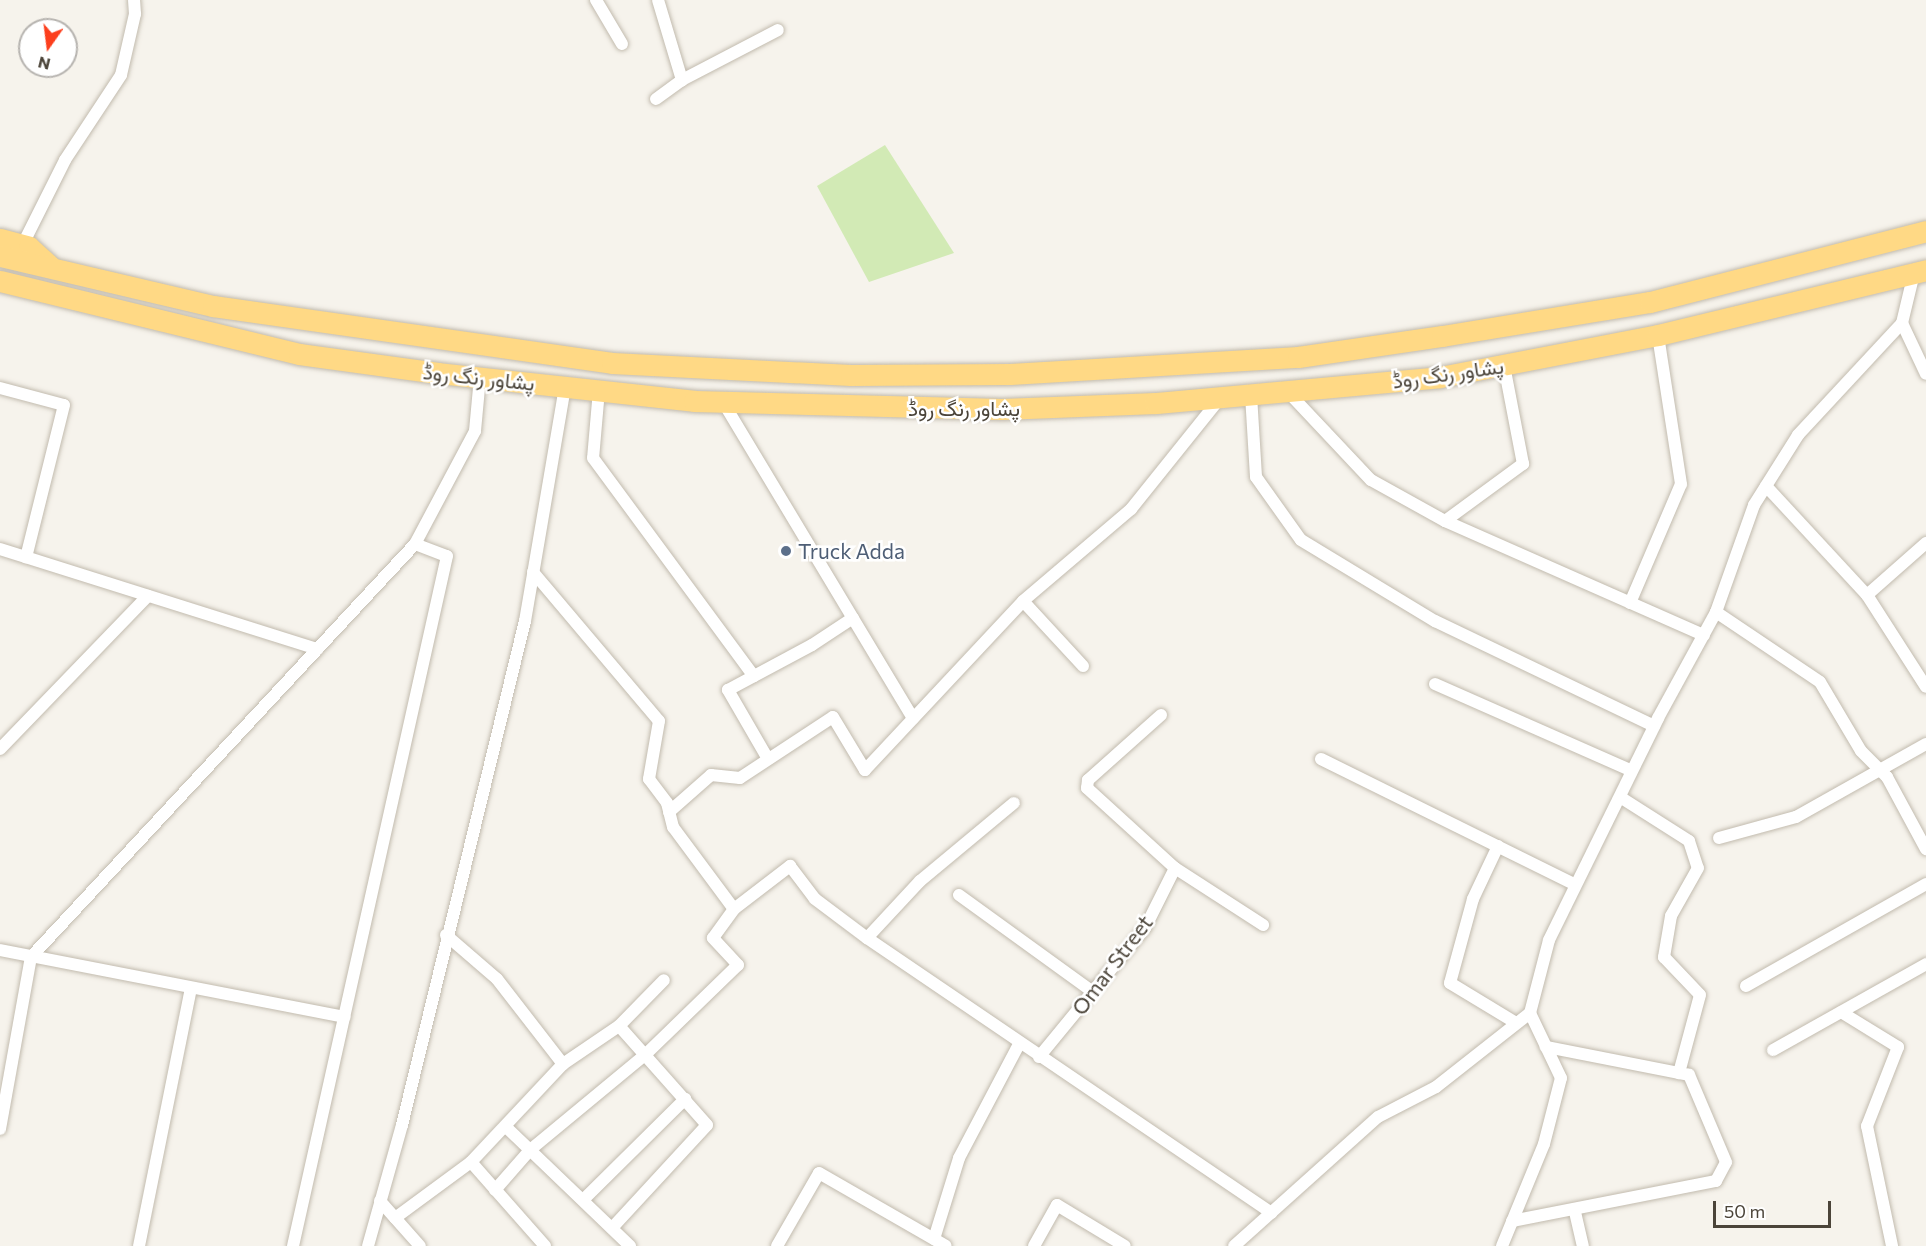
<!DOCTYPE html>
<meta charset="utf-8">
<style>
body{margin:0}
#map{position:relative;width:1926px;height:1246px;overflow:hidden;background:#f6f3ec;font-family:Commissioner,Vazirmatn,sans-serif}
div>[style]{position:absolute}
.green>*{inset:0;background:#d2eab5}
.roads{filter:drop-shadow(0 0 2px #c2bbae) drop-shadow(0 0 2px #c2bbae)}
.minor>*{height:12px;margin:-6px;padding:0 6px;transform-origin:6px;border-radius:6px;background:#fff}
.trunk>*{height:21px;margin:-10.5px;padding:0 10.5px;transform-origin:10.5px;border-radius:10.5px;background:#ffd985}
.dots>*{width:16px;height:16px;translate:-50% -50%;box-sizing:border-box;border:3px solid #fff;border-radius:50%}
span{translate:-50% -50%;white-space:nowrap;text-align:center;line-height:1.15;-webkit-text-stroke:5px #fff;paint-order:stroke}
.street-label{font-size:21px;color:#4b4439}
.service-label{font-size:21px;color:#4e5e75}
.left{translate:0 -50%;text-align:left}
.north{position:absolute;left:18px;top:18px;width:60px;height:60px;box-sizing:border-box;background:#fff;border:2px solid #b7b4b0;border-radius:50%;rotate:194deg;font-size:16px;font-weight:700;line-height:24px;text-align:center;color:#4b4439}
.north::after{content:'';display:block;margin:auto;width:21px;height:27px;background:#fc3f1d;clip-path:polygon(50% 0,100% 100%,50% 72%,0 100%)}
.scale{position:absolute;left:1713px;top:1201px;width:118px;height:27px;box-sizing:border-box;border:3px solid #4b4439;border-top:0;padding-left:8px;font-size:18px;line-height:21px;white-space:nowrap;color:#4b4439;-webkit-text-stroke:4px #fff;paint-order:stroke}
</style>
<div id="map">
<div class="green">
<i style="clip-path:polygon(885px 145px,954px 253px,869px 282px,817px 186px)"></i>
</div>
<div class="roads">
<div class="minor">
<i style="left:596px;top:0;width:51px;rotate:59.4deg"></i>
<i style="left:658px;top:0;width:84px;rotate:73.3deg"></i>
<i style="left:682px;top:80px;width:108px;rotate:-27.5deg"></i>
<i style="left:656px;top:99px;width:32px;rotate:-36deg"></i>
<i style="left:23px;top:244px;width:94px;rotate:-63.4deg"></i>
<i style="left:65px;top:160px;width:102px;rotate:-56.6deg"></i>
<i style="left:121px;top:75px;width:63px;rotate:-77.1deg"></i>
<i style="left:135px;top:14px;width:14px;rotate:-94deg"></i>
<i style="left:1914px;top:273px;width:51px;rotate:103.5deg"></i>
<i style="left:1902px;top:323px;width:56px;rotate:64.8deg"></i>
<i style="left:0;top:388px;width:66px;rotate:14.9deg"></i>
<i style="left:64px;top:405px;width:157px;rotate:104deg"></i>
<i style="left:599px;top:390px;width:68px;rotate:95deg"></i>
<i style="left:593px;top:458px;width:271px;rotate:53.6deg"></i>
<i style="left:1287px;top:391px;width:122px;rotate:46.7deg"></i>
<i style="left:1371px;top:480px;width:85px;rotate:29deg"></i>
<i style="left:1445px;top:521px;width:283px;rotate:23.8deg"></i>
<i style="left:1251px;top:395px;width:82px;rotate:86.5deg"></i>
<i style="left:1256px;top:477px;width:77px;rotate:54.5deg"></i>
<i style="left:1301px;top:540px;width:157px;rotate:31.2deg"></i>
<i style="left:1435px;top:621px;width:243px;rotate:25.6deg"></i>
<i style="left:723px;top:402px;width:369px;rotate:59deg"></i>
<i style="left:1766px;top:486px;width:149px;rotate:47.2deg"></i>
<i style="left:1867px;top:595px;width:109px;rotate:57.3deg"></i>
<i style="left:1445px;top:521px;width:97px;rotate:-36.2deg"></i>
<i style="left:1523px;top:464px;width:101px;rotate:-100.9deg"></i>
<i style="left:415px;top:544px;width:128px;rotate:-62deg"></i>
<i style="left:475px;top:431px;width:54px;rotate:-84.7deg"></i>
<i style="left:0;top:549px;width:333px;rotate:17.5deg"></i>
<i style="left:533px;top:572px;width:195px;rotate:49.8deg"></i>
<i style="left:659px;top:721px;width:59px;rotate:99.8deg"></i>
<i style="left:649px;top:779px;width:30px;rotate:53deg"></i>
<i style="left:667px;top:803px;width:25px;rotate:76deg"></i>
<i style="left:673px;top:827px;width:102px;rotate:53.4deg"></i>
<i style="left:734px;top:909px;width:71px;rotate:-37.5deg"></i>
<i style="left:790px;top:866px;width:41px;rotate:52.9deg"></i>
<i style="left:815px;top:899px;width:65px;rotate:36.9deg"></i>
<i style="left:867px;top:938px;width:489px;rotate:34.2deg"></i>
<i style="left:1867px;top:595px;width:79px;rotate:-41.4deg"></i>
<i style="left:1630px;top:603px;width:129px;rotate:-66.8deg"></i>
<i style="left:1681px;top:484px;width:151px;rotate:-98.8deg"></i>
<i style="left:1716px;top:612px;width:125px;rotate:33.9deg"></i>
<i style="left:1820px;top:682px;width:80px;rotate:59.3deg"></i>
<i style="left:1861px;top:751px;width:37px;rotate:45deg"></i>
<i style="left:1887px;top:777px;width:82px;rotate:61.6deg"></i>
<i style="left:1083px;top:666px;width:88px;rotate:-132.7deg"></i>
<i style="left:1023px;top:601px;width:142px;rotate:-40.4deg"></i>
<i style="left:1131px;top:509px;width:144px;rotate:-51.2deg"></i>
<i style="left:1435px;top:684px;width:215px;rotate:23.8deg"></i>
<i style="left:1161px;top:715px;width:98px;rotate:138.3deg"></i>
<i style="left:1088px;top:780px;width:8px;rotate:97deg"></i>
<i style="left:1087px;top:788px;width:119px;rotate:42.3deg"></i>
<i style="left:1175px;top:868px;width:105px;rotate:32.9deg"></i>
<i style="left:0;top:749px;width:213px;rotate:-46deg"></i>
<i style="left:768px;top:759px;width:80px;rotate:-120.1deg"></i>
<i style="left:728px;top:690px;width:95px;rotate:-28.2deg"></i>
<i style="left:812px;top:645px;width:49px;rotate:-33.4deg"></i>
<i style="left:1321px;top:759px;width:284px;rotate:26.3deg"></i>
<i style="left:1620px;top:797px;width:82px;rotate:32.5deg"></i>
<i style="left:1689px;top:841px;width:28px;rotate:72deg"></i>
<i style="left:1698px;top:868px;width:55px;rotate:119.4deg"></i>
<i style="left:1671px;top:916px;width:42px;rotate:99.7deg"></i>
<i style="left:1664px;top:957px;width:52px;rotate:46.5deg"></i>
<i style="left:1700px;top:995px;width:81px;rotate:105.1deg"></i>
<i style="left:669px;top:812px;width:56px;rotate:-41.4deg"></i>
<i style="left:711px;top:775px;width:29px;rotate:6deg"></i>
<i style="left:740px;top:778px;width:111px;rotate:-33.3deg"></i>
<i style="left:833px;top:717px;width:62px;rotate:58.9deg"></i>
<i style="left:865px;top:770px;width:231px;rotate:-46.9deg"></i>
<i style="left:1719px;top:838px;width:80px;rotate:-15.3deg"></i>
<i style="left:1796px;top:817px;width:149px;rotate:-29.3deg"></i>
<i style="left:1498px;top:846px;width:59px;rotate:115.3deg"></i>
<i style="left:1473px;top:899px;width:87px;rotate:105.3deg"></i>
<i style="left:1450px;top:983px;width:77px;rotate:31.2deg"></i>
<i style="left:959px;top:895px;width:165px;rotate:35.9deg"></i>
<i style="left:446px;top:935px;width:67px;rotate:40.8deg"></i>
<i style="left:497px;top:979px;width:108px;rotate:52.2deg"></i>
<i style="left:563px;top:1064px;width:68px;rotate:-34.2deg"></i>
<i style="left:619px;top:1026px;width:64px;rotate:-45.6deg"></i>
<i style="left:867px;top:938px;width:78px;rotate:-47.1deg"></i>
<i style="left:920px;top:881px;width:122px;rotate:-39.7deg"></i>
<i style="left:0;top:950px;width:351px;rotate:11deg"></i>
<i style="left:1746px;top:986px;width:207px;rotate:-29.5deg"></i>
<i style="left:1841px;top:1012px;width:67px;rotate:31.6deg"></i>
<i style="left:1898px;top:1047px;width:85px;rotate:111.4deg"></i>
<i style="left:1867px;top:1126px;width:123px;rotate:78.2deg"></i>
<i style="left:1773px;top:1050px;width:176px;rotate:-29.3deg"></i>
<i style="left:1039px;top:1057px;width:167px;rotate:-50.6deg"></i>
<i style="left:1145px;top:928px;width:67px;rotate:-63.4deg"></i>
<i style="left:506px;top:1127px;width:172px;rotate:43.8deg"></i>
<i style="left:0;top:1129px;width:175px;rotate:-79.8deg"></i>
<i style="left:31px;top:957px;width:564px;rotate:-47.08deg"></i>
<i style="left:415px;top:544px;width:34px;rotate:21deg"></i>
<i style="left:447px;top:556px;width:707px;rotate:102.58deg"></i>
<i style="left:471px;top:1162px;width:112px;rotate:48.6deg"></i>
<i style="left:495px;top:1190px;width:53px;rotate:-48.8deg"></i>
<i style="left:530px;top:1150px;width:151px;rotate:-39.6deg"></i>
<i style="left:646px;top:1054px;width:128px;rotate:-44.1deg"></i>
<i style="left:738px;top:965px;width:37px;rotate:-133deg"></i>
<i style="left:713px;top:938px;width:36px;rotate:-54deg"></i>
<i style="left:583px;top:1200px;width:144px;rotate:-44.7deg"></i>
<i style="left:380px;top:1201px;width:60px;rotate:48.4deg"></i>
<i style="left:1575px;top:1212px;width:35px;rotate:77deg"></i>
<i style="left:395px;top:1218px;width:94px;rotate:-36.4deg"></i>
<i style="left:471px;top:1162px;width:134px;rotate:-46.8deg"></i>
<i style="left:1512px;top:1221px;width:208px;rotate:-11.1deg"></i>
<i style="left:1716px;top:1181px;width:21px;rotate:-62deg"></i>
<i style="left:1726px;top:1162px;width:95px;rotate:-113deg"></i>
<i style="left:1689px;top:1075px;width:146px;rotate:-168.9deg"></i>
<i style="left:612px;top:1228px;width:140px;rotate:-47.3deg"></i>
<i style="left:707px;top:1125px;width:132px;rotate:-131.6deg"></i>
<i style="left:934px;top:1239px;width:85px;rotate:-72.8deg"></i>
<i style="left:959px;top:1158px;width:129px;rotate:-62.2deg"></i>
<i style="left:139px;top:1246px;width:263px;rotate:-78.6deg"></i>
<i style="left:368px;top:1246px;width:126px;rotate:-74.3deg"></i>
<i style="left:402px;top:1125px;width:519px;rotate:-76.29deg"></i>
<i style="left:525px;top:621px;width:238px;rotate:-80.3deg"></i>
<i style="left:777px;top:1246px;width:84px;rotate:-60.1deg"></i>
<i style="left:819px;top:1173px;width:146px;rotate:29.9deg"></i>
<i style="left:1034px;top:1246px;width:47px;rotate:-60.7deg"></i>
<i style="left:1057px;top:1205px;width:79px;rotate:31.1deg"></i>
<i style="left:1234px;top:1246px;width:193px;rotate:-41.9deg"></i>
<i style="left:1378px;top:1117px;width:65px;rotate:-27.3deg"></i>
<i style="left:1436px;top:1087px;width:120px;rotate:-38.2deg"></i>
<i style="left:1530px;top:1013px;width:75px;rotate:-75.4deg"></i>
<i style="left:1549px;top:940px;width:247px;rotate:-63.8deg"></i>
<i style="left:1658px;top:718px;width:121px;rotate:-61.3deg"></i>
<i style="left:1716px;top:612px;width:114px;rotate:-70.4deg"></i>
<i style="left:1754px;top:505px;width:83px;rotate:-57.8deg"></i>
<i style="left:1798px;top:435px;width:153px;rotate:-47.1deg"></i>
<i style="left:1502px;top:1246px;width:110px;rotate:-67.6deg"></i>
<i style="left:1544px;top:1144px;width:68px;rotate:-75.6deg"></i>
<i style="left:1561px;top:1078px;width:72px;rotate:-115.5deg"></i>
</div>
<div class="trunk">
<i style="left:0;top:239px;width:30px;rotate:15deg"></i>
<i style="left:29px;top:247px;width:28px;rotate:42deg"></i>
<i style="left:0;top:256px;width:219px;rotate:13.2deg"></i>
<i style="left:213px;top:306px;width:403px;rotate:8.1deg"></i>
<i style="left:612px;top:363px;width:239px;rotate:2.9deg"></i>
<i style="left:851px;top:375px;width:159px;rotate:-0.4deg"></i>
<i style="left:1010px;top:374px;width:289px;rotate:-3.4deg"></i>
<i style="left:1298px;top:357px;width:146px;rotate:-8.3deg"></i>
<i style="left:1442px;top:336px;width:211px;rotate:-9.3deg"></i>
<i style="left:1650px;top:302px;width:285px;rotate:-14.4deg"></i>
<i style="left:0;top:281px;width:308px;rotate:13.7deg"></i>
<i style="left:299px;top:354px;width:140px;rotate:7.8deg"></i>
<i style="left:438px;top:373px;width:258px;rotate:6.2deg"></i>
<i style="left:694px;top:401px;width:308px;rotate:1.5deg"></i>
<i style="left:1002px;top:409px;width:154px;rotate:-2.2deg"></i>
<i style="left:1156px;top:403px;width:285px;rotate:-5.2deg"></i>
<i style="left:1440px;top:377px;width:222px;rotate:-10.9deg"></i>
<i style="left:1658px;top:335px;width:276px;rotate:-13.6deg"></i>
</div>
</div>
<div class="dots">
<i style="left:786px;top:551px;background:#5c6f8a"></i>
</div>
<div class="street-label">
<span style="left:1448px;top:373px;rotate:-8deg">پشاور رنگ روڈ</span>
<span style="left:479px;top:377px;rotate:6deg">پشاور رنگ روڈ</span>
<span style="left:964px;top:408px">پشاور رنگ روڈ</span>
<span style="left:1112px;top:965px;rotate:-53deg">Omar Street</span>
</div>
<div class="service-label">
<span class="left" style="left:798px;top:551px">Truck Adda</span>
</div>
<div class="north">N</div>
<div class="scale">50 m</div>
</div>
